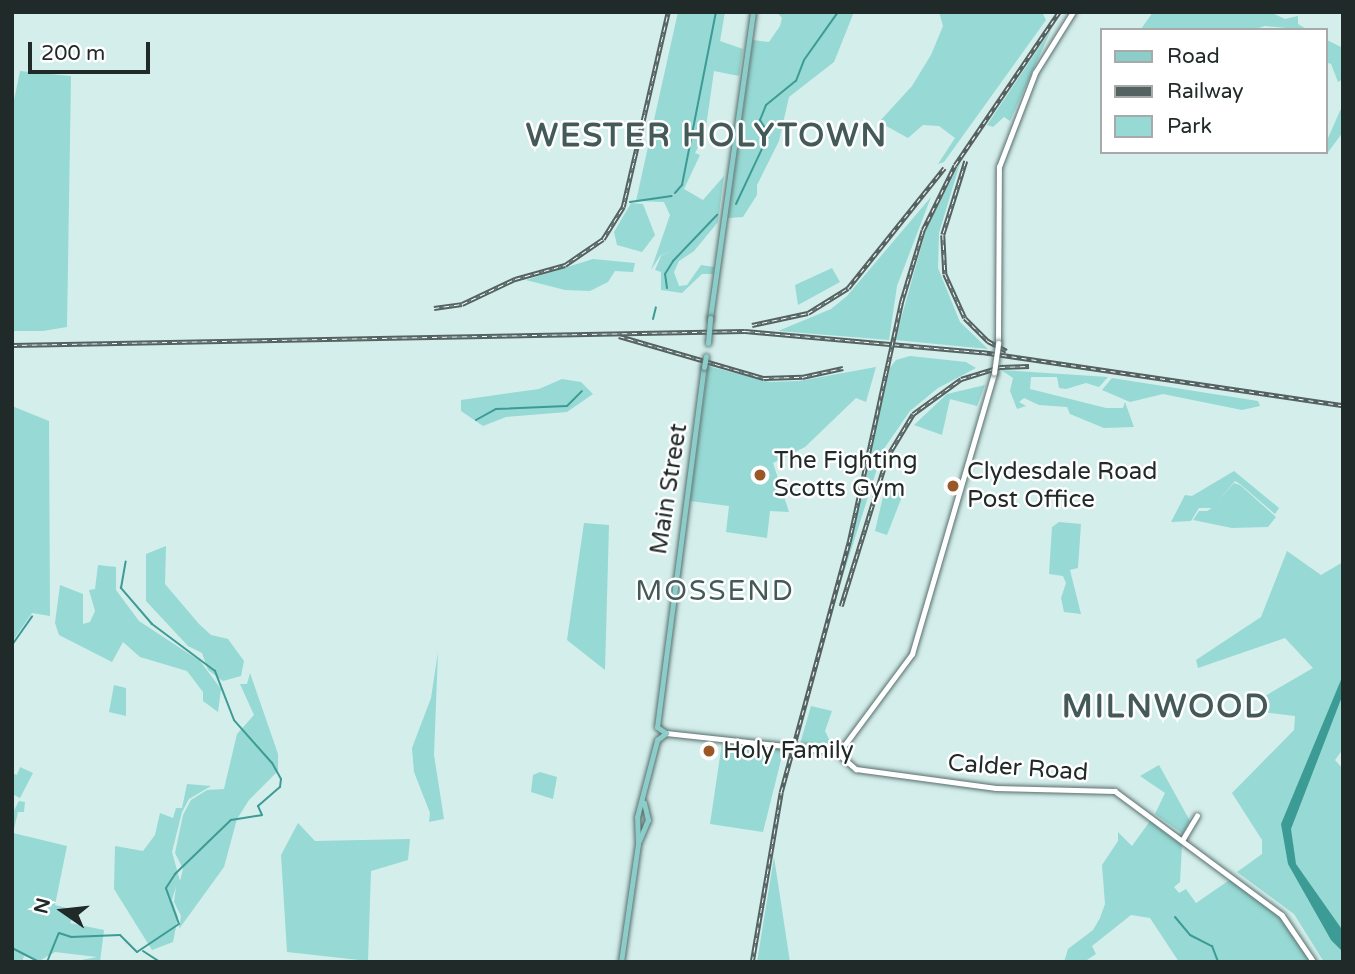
<!DOCTYPE html>
<style>
body{margin:0}
#map{position:relative;width:1355px;height:974px;overflow:hidden;background:#d4eeeb;font-family:"Varela Round",sans-serif}
div>[style]{position:absolute}
.green>*{inset:0;background:#97d9d4}
.water>*{inset:0;background:#3d9b95}
.stream>*{height:2px;margin:-1px;padding:0 1px;transform-origin:1px;border-radius:1px;background:#3d9b95}
.roads{filter:drop-shadow(0 0 2px #586f6d) drop-shadow(0 0 2px #586f6d)}
.tertiary>*{height:4.5px;margin:-2.25px;padding:0 2.25px;transform-origin:2.25px;border-radius:2.25px;background:#fff}
.secondary>*{height:4.5px;margin:-2.25px;padding:0 2.25px;transform-origin:2.25px;border-radius:2.25px;background:#fff}
.primary>*{height:5px;margin:-2.5px;padding:0 2.5px;transform-origin:2.5px;border-radius:2.5px;background:#8ccdca}
.rail>*{height:4.5px;margin-top:-2.25px;transform-origin:0;background:repeating-linear-gradient(90deg,#fff 0 5px,#546261 0 10px);box-sizing:border-box;border-block:2px solid #546261}
.bridges{filter:drop-shadow(0 0 2px #586f6d) drop-shadow(0 0 2px #586f6d)}
.secondary-bridge>*{height:4.5px;margin:-2.25px;padding:0 2.25px;transform-origin:2.25px;border-radius:2.25px;background:#fff}
.primary-bridge>*{height:5px;margin:-2.5px;padding:0 2.5px;transform-origin:2.5px;border-radius:2.5px;background:#8ccdca}
.dots>*{width:19px;height:19px;translate:-50% -50%;box-sizing:border-box;border:4px solid #fff;border-radius:50%}
span{translate:-50% -50%;white-space:nowrap;text-align:center;line-height:1.15;-webkit-text-stroke:5px #fff;paint-order:stroke}
.poi-label{font-size:24px;color:#202a29}
.left{translate:0 -50%;text-align:left}
.street-label{font-size:24px;color:#202a29}
.quarter-label{font-size:28px;color:#445a58;letter-spacing:2px}
.district-label{font-size:32px;color:#445a58;font-weight:700;letter-spacing:2px}
.frame{position:absolute;inset:0;border:14px solid #202a29;pointer-events:none}
.legend{position:absolute;left:1100px;top:28px;width:228px;height:126px;box-sizing:border-box;background:#fff;border:2px solid #a6aaa9;margin:0;padding:9px 12px;list-style:none;font-size:21px;color:#202a29}
.legend li{display:flex;align-items:center;gap:14px;height:35px}
.legend b{width:35px;border:2px solid #a6aaa9}
.north{position:absolute;left:28px;top:876px;width:70px;height:70px;-webkit-text-stroke:5px #fff;paint-order:stroke;rotate:284deg;font-size:19px;font-weight:700;line-height:28px;text-align:center;color:#202a29}
.north::after{content:'';display:block;margin:auto;width:24px;height:32px;background:#202a29;clip-path:polygon(50% 0,100% 100%,50% 72%,0 100%)}
.scale{position:absolute;left:28px;top:42px;width:122px;height:32px;box-sizing:border-box;border:4px solid #202a29;border-top:0;padding-left:9px;font-size:21px;line-height:24px;white-space:nowrap;color:#202a29;-webkit-text-stroke:5px #fff;paint-order:stroke}
</style>
<div id="map">
<div class="green">
<i style="clip-path:polygon(678px 12px,725px 12px,720px 41px,743px 49px,739px 76px,714px 71px,705px 134px,695px 153px,700px 155px,684px 189px,703px 200px,724px 176px,718px 222px,694px 251px,679px 261px,674px 272px,679px 286px,687px 285px,701px 265px,714px 267px,713px 274px,702px 274px,682px 293px,661px 290px,661px 272px,655px 270px,661px 256px,674px 249px,660px 256px,651px 270px,670px 215px,664px 202px,636px 201px)"></i>
<i style="clip-path:polygon(777px 12px,854px 12px,834px 62px,789px 97px,779px 141px,757px 185px,757px 195px,743px 217px,728px 218px,753px 40px,769px 42px,780px 26px,782px 18px)"></i>
<i style="clip-path:polygon(939px 12px,1042px 12px,1046px 20px,944px 162px,938px 164px,955px 138px,939px 126px,923px 125px,908px 138px,879px 122px,912px 86px,931px 55px,943px 26px)"></i>
<i style="clip-path:polygon(1153px 12px,1270px 12px,1285px 19px,1298px 16px,1298px 24px,1308px 30px,1265px 26px,1252px 30px,1141px 29px)"></i>
<i style="clip-path:polygon(1052px 28px,1010px 121px,1004px 117px,993px 127px,987px 125px)"></i>
<i style="clip-path:polygon(1325px 39px,1343px 48px,1343px 79px,1338px 82px,1331px 64px,1325px 62px)"></i>
<i style="clip-path:polygon(20px 71px,71px 76px,67px 327px,43px 331px,12px 331px,12px 110px)"></i>
<i style="clip-path:polygon(1343px 104px,1343px 132px,1326px 155px,1325px 145px)"></i>
<i style="clip-path:polygon(961px 160px,939px 233px,938px 268px,960px 322px,988px 349px,895px 340px,926px 230px)"></i>
<i style="clip-path:polygon(931px 197px,897px 286px,889px 340px,778px 331px,831px 309px,847px 296px)"></i>
<i style="clip-path:polygon(631px 203px,643px 204px,655px 235px,642px 252px,617px 245px,614px 232px)"></i>
<i style="clip-path:polygon(593px 259px,635px 263px,633px 272px,615px 271px,608px 282px,590px 291px,565px 290px,526px 280px)"></i>
<i style="clip-path:polygon(832px 268px,840px 282px,798px 305px,795px 285px)"></i>
<i style="clip-path:polygon(910px 356px,966px 362px,976px 368px,938px 388px,910px 411px,883px 450px,832px 610px,890px 368px,896px 360px)"></i>
<i style="clip-path:polygon(708px 366px,770px 382px,799px 381px,876px 367px,866px 402px,856px 398px,805px 447px,773px 463px,789px 512px,770px 511px,767px 538px,726px 532px,729px 506px,690px 501px)"></i>
<i style="clip-path:polygon(1001px 370px,1108px 377px,1099px 387px,1086px 383px,1066px 389px,1059px 388px,1057px 377px,1031px 377px,1030px 389px,1106px 408px,1123px 408px,1125px 402px,1134px 427px,1104px 428px,1070px 414px,1067px 407px,1039px 405px,1024px 398px,1019px 402px,1026px 406px,1017px 409px,1010px 391px,1013px 378px)"></i>
<i style="clip-path:polygon(1112px 378px,1258px 401px,1260px 406px,1242px 410px,1163px 394px,1130px 402px,1102px 390px)"></i>
<i style="clip-path:polygon(562px 379px,581px 382px,593px 394px,567px 412px,506px 417px,483px 426px,461px 411px,461px 400px,539px 389px)"></i>
<i style="clip-path:polygon(985px 385px,977px 406px,950px 399px,942px 435px,914px 425px,947px 394px)"></i>
<i style="clip-path:polygon(12px 406px,49px 421px,50px 616px,32px 613px,12px 642px)"></i>
<i style="clip-path:polygon(1234px 471px,1279px 508px,1275px 514px,1240px 484px,1235px 481px,1217px 502px,1234px 483px,1240px 485px,1276px 517px,1268px 527px,1232px 528px,1193px 520px,1199px 511px,1207px 511px,1212px 508px,1199px 508px,1191px 521px,1171px 522px,1185px 495px,1192px 496px)"></i>
<i style="clip-path:polygon(885px 488px,903px 494px,887px 535px,875px 531px)"></i>
<i style="clip-path:polygon(1059px 522px,1081px 524px,1078px 568px,1070px 570px,1081px 614px,1064px 612px,1061px 598px,1066px 583px,1063px 576px,1049px 574px,1052px 527px)"></i>
<i style="clip-path:polygon(584px 523px,609px 525px,605px 670px,567px 640px)"></i>
<i style="clip-path:polygon(166px 546px,165px 584px,199px 624px,211px 635px,228px 639px,244px 661px,241px 676px,223px 681px,208px 670px,202px 653px,188px 646px,146px 601px,146px 554px)"></i>
<i style="clip-path:polygon(1287px 551px,1321px 575px,1343px 562px,1343px 749px,1335px 760px,1343px 769px,1343px 962px,1324px 962px,1294px 914px,1237px 872px,1262px 854px,1262px 840px,1232px 793px,1294px 730px,1295px 716px,1263px 712px,1265px 696px,1313px 668px,1285px 638px,1198px 668px,1196px 660px,1261px 617px)"></i>
<i style="clip-path:polygon(98px 565px,116px 567px,116px 590px,139px 621px,200px 661px,221px 689px,218px 712px,203px 701px,203px 692px,187px 671px,140px 657px,123px 642px,112px 662px,59px 635px,55px 623px,60px 585px,83px 594px,83px 624px,90px 622px,95px 611px,89px 590px,95px 589px)"></i>
<i style="clip-path:polygon(438px 652px,434px 755px,444px 819px,429px 822px,430px 813px,414px 772px,412px 748px,431px 698px)"></i>
<i style="clip-path:polygon(250px 673px,278px 754px,278px 771px,249px 800px,237px 819px,224px 867px,179px 929px,181px 916px,174px 902px,176px 886px,172px 900px,178px 917px,173px 942px,152px 950px,114px 889px,115px 846px,143px 851px,155px 835px,160px 813px,173px 818px,176px 808px,182px 808px,187px 784px,211px 786px,189px 799px,182px 812px,172px 852px,180px 881px,183px 869px,175px 853px,183px 815px,191px 800px,207px 790px,224px 789px,237px 734px,254px 715px,240px 684px,247px 684px)"></i>
<i style="clip-path:polygon(114px 685px,126px 688px,126px 716px,109px 712px)"></i>
<i style="clip-path:polygon(811px 706px,832px 711px,825px 731px,831px 743px,800px 744px)"></i>
<i style="clip-path:polygon(722px 743px,784px 748px,763px 832px,710px 824px)"></i>
<i style="clip-path:polygon(1159px 765px,1190px 821px,1183px 834px,1155px 814px,1165px 793px,1140px 776px)"></i>
<i style="clip-path:polygon(20px 767px,33px 773px,20px 798px,12px 794px,12px 773px,17px 775px)"></i>
<i style="clip-path:polygon(540px 772px,557px 777px,553px 799px,531px 792px,533px 775px)"></i>
<i style="clip-path:polygon(19px 801px,25px 802px,24px 812px,18px 812px,13px 833px,67px 846px,55px 905px,71px 909px,75px 914px,70px 923px,104px 930px,100px 962px,71px 962px,97px 957px,55px 952px,39px 961px,24px 956px,22px 962px,12px 962px,12px 814px)"></i>
<i style="clip-path:polygon(1150px 821px,1182px 845px,1180px 882px,1174px 887px,1179px 893px,1186px 889px,1196px 903px,1231px 879px,1279px 917px,1311px 962px,1179px 962px,1150px 918px,1131px 915px,1092px 946px,1096px 954px,1084px 962px,1064px 962px,1068px 949px,1093px 930px,1100px 918px,1105px 904px,1102px 865px,1118px 841px,1118px 832px,1132px 846px)"></i>
<i style="clip-path:polygon(298px 823px,315px 841px,410px 839px,408px 860px,371px 871px,368px 961px,287px 952px,281px 855px)"></i>
<i style="clip-path:polygon(774px 857px,790px 962px,757px 962px)"></i>
</div>
<div class="water">
<i style="clip-path:polygon(1343px 675px,1343px 694px,1291px 829px,1296px 864px,1341px 928px,1343px 952px,1331px 940px,1288px 864px,1281px 824px)"></i>
</div>
<div class="stream">
<i style="left:675px;top:193px;width:11px;rotate:-49deg"></i>
<i style="left:682px;top:185px;width:176px;rotate:-78.9deg"></i>
<i style="left:630px;top:202px;width:42px;rotate:-8.1deg"></i>
<i style="left:736px;top:204px;width:77px;rotate:-64.8deg"></i>
<i style="left:769px;top:134px;width:17px;rotate:-123deg"></i>
<i style="left:760px;top:120px;width:16px;rotate:-68deg"></i>
<i style="left:766px;top:105px;width:38px;rotate:-39deg"></i>
<i style="left:796px;top:81px;width:22px;rotate:-69deg"></i>
<i style="left:804px;top:60px;width:59px;rotate:-54.7deg"></i>
<i style="left:667px;top:288px;width:14px;rotate:-98deg"></i>
<i style="left:665px;top:274px;width:15px;rotate:-58deg"></i>
<i style="left:673px;top:261px;width:64px;rotate:-46.3deg"></i>
<i style="left:653px;top:319px;width:12px;rotate:-76deg"></i>
<i style="left:476px;top:420px;width:23px;rotate:-29deg"></i>
<i style="left:496px;top:409px;width:71px;rotate:-2.4deg"></i>
<i style="left:567px;top:406px;width:21px;rotate:-45deg"></i>
<i style="left:12px;top:645px;width:35px;rotate:-55deg"></i>
<i style="left:1175px;top:917px;width:23px;rotate:50deg"></i>
<i style="left:1190px;top:935px;width:25px;rotate:27deg"></i>
<i style="left:1212px;top:946px;width:17px;rotate:69deg"></i>
<i style="left:12px;top:948px;width:31px;rotate:27deg"></i>
<i style="left:143px;top:951px;width:20px;rotate:33deg"></i>
<i style="left:47px;top:962px;width:31px;rotate:-68deg"></i>
<i style="left:59px;top:933px;width:13px;rotate:18deg"></i>
<i style="left:71px;top:937px;width:49px;rotate:-2.3deg"></i>
<i style="left:120px;top:935px;width:24px;rotate:45deg"></i>
<i style="left:137px;top:952px;width:50px;rotate:-33.7deg"></i>
<i style="left:179px;top:924px;width:38px;rotate:-110deg"></i>
<i style="left:166px;top:888px;width:17px;rotate:-57deg"></i>
<i style="left:175px;top:874px;width:78px;rotate:-44deg"></i>
<i style="left:231px;top:820px;width:31px;rotate:-9deg"></i>
<i style="left:262px;top:815px;width:10px;rotate:-114deg"></i>
<i style="left:258px;top:806px;width:29px;rotate:-41deg"></i>
<i style="left:280px;top:787px;width:8px;rotate:-83deg"></i>
<i style="left:281px;top:779px;width:18px;rotate:-119deg"></i>
<i style="left:272px;top:763px;width:57px;rotate:-131.5deg"></i>
<i style="left:234px;top:720px;width:53px;rotate:-111.2deg"></i>
<i style="left:215px;top:671px;width:79px;rotate:-143.3deg"></i>
<i style="left:152px;top:624px;width:48px;rotate:-130.7deg"></i>
<i style="left:121px;top:588px;width:27px;rotate:-80deg"></i>
</div>
<div class="roads">
<div class="tertiary">
<i style="left:841px;top:756px;width:20px;rotate:41deg"></i>
<i style="left:856px;top:769px;width:141px;rotate:7.7deg"></i>
<i style="left:996px;top:788px;width:119px;rotate:1.4deg"></i>
<i style="left:1115px;top:791px;width:208px;rotate:36.6deg"></i>
<i style="left:1282px;top:915px;width:57px;rotate:55.8deg"></i>
<i style="left:1183px;top:839px;width:27px;rotate:-59deg"></i>
</div>
<div class="secondary">
<i style="left:998px;top:343px;width:176px;rotate:-89.7deg"></i>
<i style="left:999px;top:167px;width:101px;rotate:-69deg"></i>
<i style="left:1035px;top:73px;width:72px;rotate:-58.1deg"></i>
<i style="left:666px;top:733px;width:168px;rotate:6.2deg"></i>
<i style="left:833px;top:751px;width:11px;rotate:22deg"></i>
<i style="left:843px;top:755px;width:8px;rotate:-90deg"></i>
<i style="left:843px;top:747px;width:116px;rotate:-53.4deg"></i>
<i style="left:912px;top:654px;width:293px;rotate:-73.7deg"></i>
<i style="left:833px;top:751px;width:6px;rotate:-51deg"></i>
<i style="left:837px;top:746px;width:6px;rotate:9deg"></i>
</div>
<div class="primary">
<i style="left:710px;top:318px;width:309px;rotate:-82deg"></i>
<i style="left:657px;top:727px;width:363px;rotate:-82.6deg"></i>
<i style="left:657px;top:727px;width:11px;rotate:34deg"></i>
<i style="left:666px;top:733px;width:11px;rotate:142deg"></i>
<i style="left:639px;top:841px;width:23px;rotate:-67deg"></i>
<i style="left:648px;top:820px;width:18px;rotate:-103deg"></i>
<i style="left:621px;top:962px;width:119px;rotate:-81.8deg"></i>
<i style="left:638px;top:844px;width:27px;rotate:-92deg"></i>
<i style="left:637px;top:817px;width:80px;rotate:-75.4deg"></i>
</div>
</div>
<div class="rail">
<i style="left:966px;top:161px;width:77px;rotate:107.3deg"></i>
<i style="left:943px;top:235px;width:39px;rotate:87deg"></i>
<i style="left:945px;top:274px;width:48px;rotate:65.6deg"></i>
<i style="left:965px;top:318px;width:33px;rotate:45deg"></i>
<i style="left:988px;top:341px;width:21px;rotate:28deg"></i>
<i style="left:434px;top:308px;width:28px;rotate:-8deg"></i>
<i style="left:462px;top:304px;width:59px;rotate:-25.3deg"></i>
<i style="left:515px;top:279px;width:52px;rotate:-15.6deg"></i>
<i style="left:565px;top:265px;width:46px;rotate:-34.4deg"></i>
<i style="left:603px;top:239px;width:38px;rotate:-58deg"></i>
<i style="left:623px;top:207px;width:200px;rotate:-77deg"></i>
<i style="left:752px;top:325px;width:57px;rotate:-12.1deg"></i>
<i style="left:808px;top:313px;width:47px;rotate:-32deg"></i>
<i style="left:848px;top:288px;width:154px;rotate:-51.3deg"></i>
<i style="left:619px;top:336px;width:151px;rotate:16.2deg"></i>
<i style="left:764px;top:378px;width:38px;rotate:-2deg"></i>
<i style="left:802px;top:377px;width:42px;rotate:-12.4deg"></i>
<i style="left:12px;top:345px;width:733px;rotate:-1.09deg"></i>
<i style="left:745px;top:331px;width:238px;rotate:5.1deg"></i>
<i style="left:982px;top:352px;width:365px;rotate:8.4deg"></i>
<i style="left:841px;top:606px;width:156px;rotate:-72.8deg"></i>
<i style="left:887px;top:457px;width:50px;rotate:-58.8deg"></i>
<i style="left:913px;top:414px;width:59px;rotate:-36.1deg"></i>
<i style="left:961px;top:379px;width:41px;rotate:-17.1deg"></i>
<i style="left:1000px;top:367px;width:29px;rotate:-2deg"></i>
<i style="left:752px;top:962px;width:172px;rotate:-80.3deg"></i>
<i style="left:781px;top:792px;width:259px;rotate:-74.8deg"></i>
<i style="left:849px;top:542px;width:245px;rotate:-77.7deg"></i>
<i style="left:901px;top:303px;width:76px;rotate:-73.2deg"></i>
<i style="left:923px;top:230px;width:72px;rotate:-63.8deg"></i>
<i style="left:955px;top:165px;width:185px;rotate:-55.8deg"></i>
</div>
<div class="bridges">
<div class="secondary-bridge">
<i style="left:994px;top:373px;width:30px;rotate:-82deg"></i>
</div>
<div class="primary-bridge">
<i style="left:708px;top:343px;width:25px;rotate:-85deg"></i>
<i style="left:704px;top:367px;width:11px;rotate:-80deg"></i>
</div>
</div>
<div class="dots">
<i style="left:760px;top:475px;background:#9a5826"></i>
<i style="left:953px;top:486px;background:#9a5826"></i>
<i style="left:709px;top:751px;background:#9a5826"></i>
</div>
<div class="poi-label">
<span class="left" style="left:774px;top:475px">The Fighting<br>Scotts Gym</span>
<span class="left" style="left:967px;top:486px">Clydesdale Road<br>Post Office</span>
<span class="left" style="left:723px;top:751px">Holy Family</span>
</div>
<div class="street-label">
<span style="left:669px;top:489px;rotate:-81deg">Main Street</span>
<span style="left:1018px;top:768px;rotate:4deg">Calder Road</span>
</div>
<div class="quarter-label">
<span style="left:715px;top:591px">MOSSEND</span>
</div>
<div class="district-label">
<span style="left:707px;top:136px">WESTER HOLYTOWN</span>
<span style="left:1166px;top:707px">MILNWOOD</span>
</div>
<div class="frame"></div>
<ul class="legend">
<li><b style="height:9px;background:#8ccdca"></b>Road</li>
<li><b style="height:9px;background:#546261"></b>Railway</li>
<li><b style="height:19px;background:#97d9d4"></b>Park</li>
</ul>
<div class="north">N</div>
<div class="scale">200 m</div>
</div>
